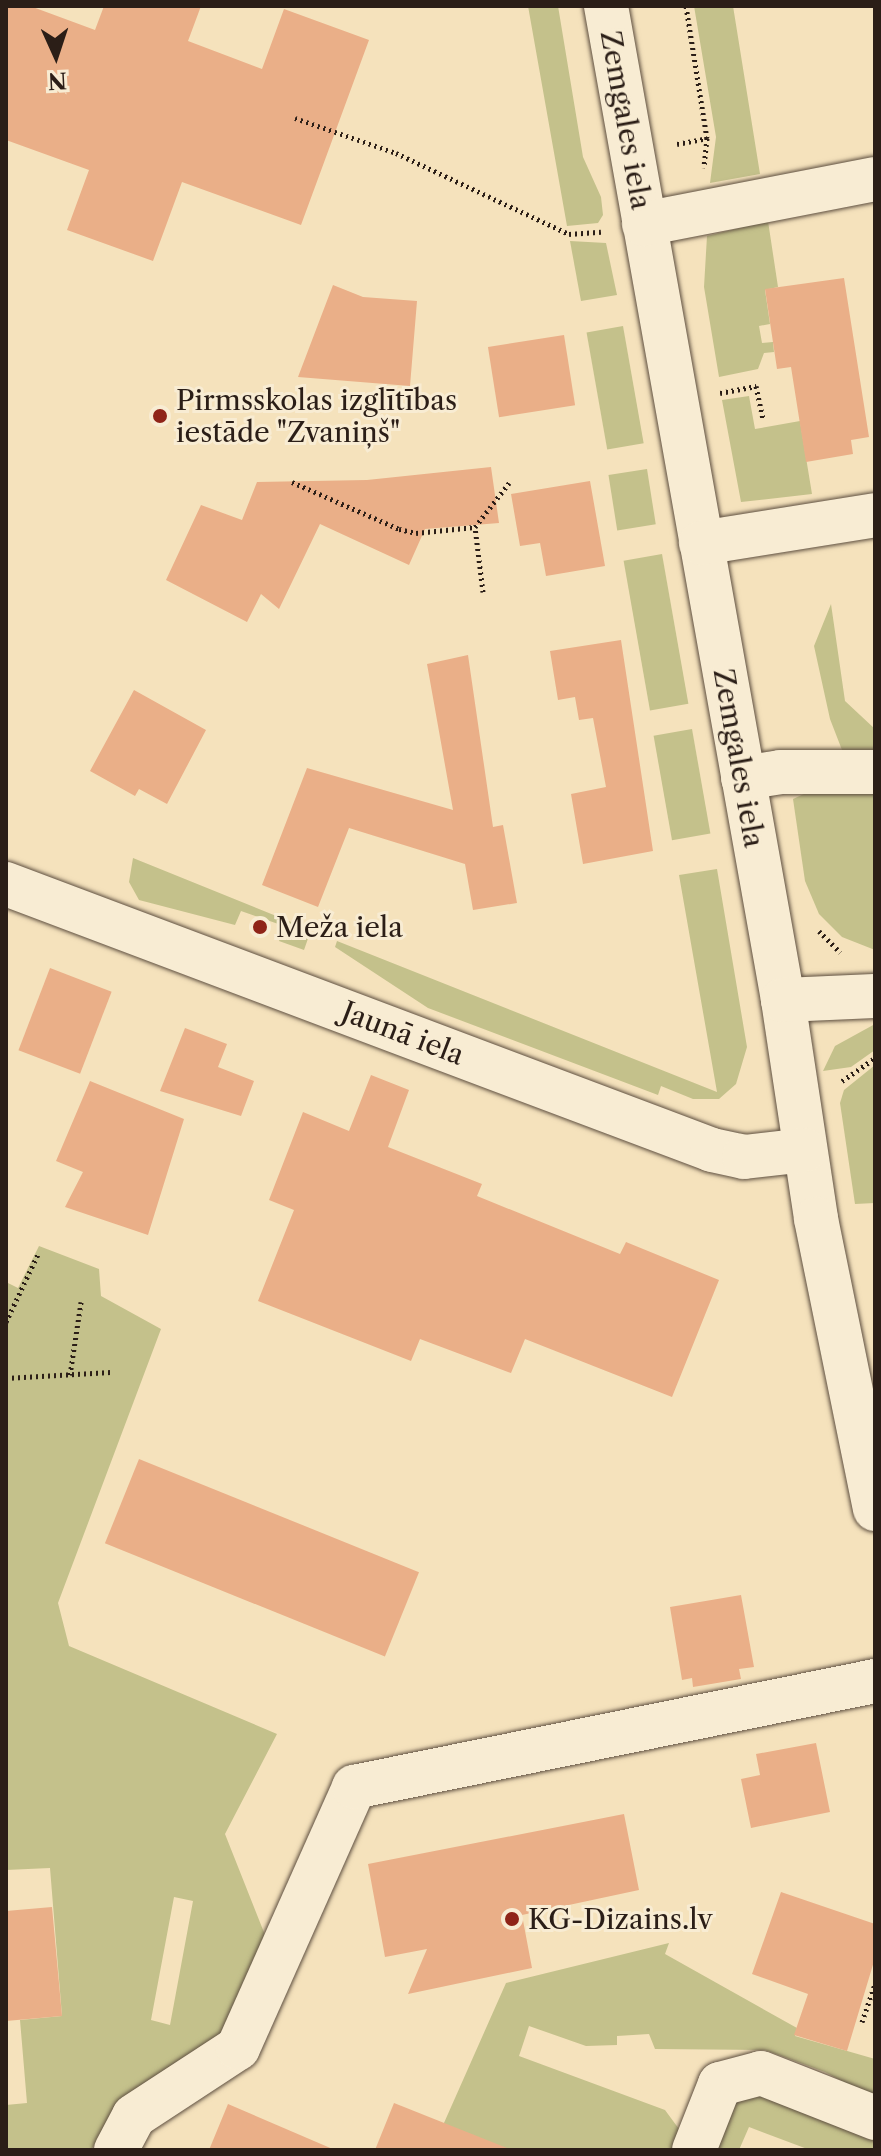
<!DOCTYPE html>
<meta charset="utf-8">
<style>
body{margin:0}
#map{position:relative;width:881px;height:2156px;overflow:hidden;background:#f5e2bc;font-family:"Libre Caslon Text",serif}
div>[style]{position:absolute}
.green>*{inset:0;background:#c4c18b;transform-origin:0 0}
.building>*{inset:0;background:#eaaf88;transform-origin:0 0}
.path>*{height:5px;margin-top:-2.5px;transform-origin:0;background:repeating-linear-gradient(90deg,#2b1e17 0 2px,transparent 0 6px)}
.roads{filter:drop-shadow(0 0 2px #5e4f40) drop-shadow(0 0 2px #5e4f40)}
.minor>*{height:44px;margin:-22px;padding:0 22px;transform-origin:22px;border-radius:22px;background:#f8ecd3}
.dots>*{width:22px;height:22px;translate:-50% -50%;box-sizing:border-box;border:4px solid #f8ecd3;border-radius:50%}
span{translate:-50% -50%;white-space:nowrap;text-align:center;line-height:1.15;-webkit-text-stroke:6px #f8ecd3;paint-order:stroke}
.street-label{font-size:28px;color:#2b1e17}
.poi-label{font-size:28px;color:#2b1e17}
.left{translate:0 -50%;text-align:left}
.frame{position:absolute;inset:0;border:8px solid #2b1e17;pointer-events:none}
.north{position:absolute;left:16px;top:16px;width:80px;height:80px;-webkit-text-stroke:6px #f8ecd3;paint-order:stroke;rotate:177deg;font-size:22px;font-weight:700;line-height:32px;text-align:center;color:#2b1e17}
.north::after{content:'';display:block;margin:auto;width:28px;height:36px;background:#2b1e17;clip-path:polygon(50% 0,100% 100%,50% 72%,0 100%)}
</style>
<div id="map">
<div class="green">
<i style="clip-path:polygon(528px 6px,558px 6px,583px 157px,601px 197px,603px 215px,598px 223px,567px 226px)"></i>
<i style="clip-path:polygon(694px 6px,733px 6px,760px 174px,710px 183px,716px 137px)"></i>
<i style="clip-path:polygon(768px 221px,778px 287px,765px 290px,770px 324px,759px 326px,762px 343px,773px 342px,774px 352px,764px 353px,758px 369px,719px 377px,704px 287px,707px 236px)"></i>
<i style="clip-path:polygon(570px 241px,606px 243px,617px 295px,581px 301px)"></i>
<i style="left:623px;top:326px;width:119px;height:37px;rotate:80deg"></i>
<i style="clip-path:polygon(749px 396px,755px 429px,800px 421px,812px 494px,741px 502px,722px 400px)"></i>
<i style="left:647px;top:469px;width:56px;height:39px;rotate:81deg"></i>
<i style="left:662px;top:554px;width:152px;height:39px;rotate:80deg"></i>
<i style="clip-path:polygon(831px 604px,845px 701px,875px 729px,875px 751px,842px 750px,830px 719px,814px 646px)"></i>
<i style="left:692px;top:729px;width:106px;height:39px;rotate:80deg"></i>
<i style="clip-path:polygon(875px 788px,875px 950px,842px 937px,819px 914px,805px 881px,793px 799px,806px 793px)"></i>
<i style="clip-path:polygon(133px 858px,311px 930px,304px 950px,279px 941px,284px 926px,241px 911px,235px 925px,139px 900px,129px 882px)"></i>
<i style="clip-path:polygon(717px 869px,747px 1047px,736px 1084px,719px 1099px,693px 1099px,661px 1086px,658px 1095px,428px 1008px,335px 947px,337px 941px,717px 1092px,679px 875px)"></i>
<i style="clip-path:polygon(875px 1024px,875px 1050px,851px 1067px,823px 1071px,835px 1046px)"></i>
<i style="clip-path:polygon(875px 1065px,875px 1203px,855px 1204px,840px 1103px,844px 1090px)"></i>
<i style="clip-path:polygon(evenodd,39px 1246px,99px 1269px,101px 1296px,161px 1329px,58px 1603px,69px 1646px,277px 1734px,225px 1834px,271px 1950px,220px 2035px,120px 2103px,91px 2150px,6px 2150px,6px 2105px,27px 2103px,20px 2020px,62px 2016px,50px 1868px,6px 1870px,6px 1282px,18px 1288px,39px 1246px,174px 1897px,193px 1901px,170px 2025px,151px 2020px,174px 1897px)"></i>
<i style="clip-path:polygon(669px 1943px,665px 1954px,797px 2028px,795px 2036px,875px 2059px,875px 2099px,825px 2072px,765px 2050px,655px 2049px,649px 2034px,617px 2036px,617px 2045px,586px 2046px,529px 2026px,519px 2056px,665px 2110px,679px 2129px,679px 2150px,432px 2150px,506px 1983px)"></i>
<i style="clip-path:polygon(764px 2093px,875px 2137px,875px 2150px,810px 2150px,749px 2127px,739px 2150px,705px 2150px,726px 2104px)"></i>
</div>
<div class="building">
<i style="clip-path:polygon(6px 6px,30px 6px,95px 30px,104px 6px,201px 6px,188px 41px,262px 69px,284px 9px,369px 40px,301px 225px,182px 182px,153px 261px,67px 230px,89px 170px,6px 140px)"></i>
<i style="clip-path:polygon(844px 278px,869px 437px,851px 440px,853px 454px,806px 462px,791px 367px,777px 369px,765px 289px)"></i>
<i style="clip-path:polygon(333px 285px,363px 297px,417px 301px,410px 386px,298px 377px)"></i>
<i style="left:564px;top:335px;width:71px;height:77px;rotate:81deg"></i>
<i style="clip-path:polygon(491px 467px,499px 523px,425px 529px,409px 565px,320px 524px,279px 609px,261px 594px,247px 622px,166px 580px,201px 505px,242px 520px,257px 482px,367px 480px)"></i>
<i style="clip-path:polygon(590px 481px,605px 566px,546px 576px,540px 543px,520px 546px,511px 494px)"></i>
<i style="clip-path:polygon(621px 640px,653px 851px,583px 864px,571px 794px,606px 787px,593px 718px,579px 720px,575px 697px,558px 700px,550px 651px)"></i>
<i style="clip-path:polygon(468px 655px,493px 827px,503px 825px,517px 903px,473px 910px,465px 864px,349px 828px,318px 907px,262px 885px,307px 768px,453px 810px,427px 664px)"></i>
<i style="clip-path:polygon(134px 690px,206px 730px,167px 804px,139px 789px,135px 796px,90px 771px)"></i>
<i style="left:50px;top:968px;width:66px;height:88px;rotate:21deg"></i>
<i style="clip-path:polygon(185px 1028px,227px 1044px,218px 1067px,254px 1081px,241px 1116px,160px 1091px)"></i>
<i style="clip-path:polygon(371px 1075px,409px 1090px,388px 1147px,482px 1184px,477px 1196px,620px 1254px,626px 1242px,719px 1280px,672px 1397px,525px 1339px,511px 1373px,420px 1339px,411px 1361px,258px 1301px,294px 1210px,269px 1200px,303px 1112px,349px 1131px)"></i>
<i style="clip-path:polygon(90px 1081px,184px 1119px,148px 1235px,65px 1207px,83px 1172px,56px 1161px)"></i>
<i style="left:139px;top:1459px;width:302px;height:91px;rotate:22deg"></i>
<i style="clip-path:polygon(741px 1595px,754px 1667px,739px 1669px,741px 1679px,693px 1687px,692px 1678px,682px 1680px,670px 1607px)"></i>
<i style="clip-path:polygon(816px 1743px,830px 1812px,751px 1828px,741px 1779px,760px 1775px,756px 1754px)"></i>
<i style="clip-path:polygon(624px 1814px,639px 1890px,522px 1915px,532px 1968px,408px 1994px,427px 1949px,385px 1957px,368px 1864px)"></i>
<i style="clip-path:polygon(781px 1892px,875px 1924px,875px 1958px,847px 2051px,794px 2035px,808px 1994px,752px 1974px)"></i>
<i style="clip-path:polygon(52px 1907px,62px 2016px,6px 2021px,6px 1911px)"></i>
<i style="clip-path:polygon(394px 2103px,507px 2148px,507px 2150px,375px 2150px)"></i>
<i style="clip-path:polygon(228px 2104px,335px 2150px,209px 2150px)"></i>
</div>
<div class="path">
<i style="left:686px;top:6px;width:134px;rotate:81deg"></i>
<i style="left:707px;top:138px;width:30px;rotate:96deg"></i>
<i style="left:295px;top:118px;width:107px;rotate:19.1deg"></i>
<i style="left:396px;top:153px;width:191px;rotate:25.1deg"></i>
<i style="left:569px;top:234px;width:32px;rotate:-4deg"></i>
<i style="left:677px;top:144px;width:31px;rotate:-11deg"></i>
<i style="left:720px;top:393px;width:37px;rotate:-11deg"></i>
<i style="left:756px;top:386px;width:33px;rotate:78deg"></i>
<i style="left:292px;top:482px;width:117px;rotate:23.7deg"></i>
<i style="left:399px;top:529px;width:17px;rotate:13deg"></i>
<i style="left:416px;top:533px;width:59px;rotate:-5.8deg"></i>
<i style="left:483px;top:592px;width:65px;rotate:-97deg"></i>
<i style="left:475px;top:527px;width:56px;rotate:-52.3deg"></i>
<i style="left:819px;top:931px;width:30px;rotate:45deg"></i>
<i style="left:842px;top:1081px;width:40px;rotate:-34.9deg"></i>
<i style="left:6px;top:1322px;width:77px;rotate:-64.8deg"></i>
<i style="left:70px;top:1375px;width:74px;rotate:-81.4deg"></i>
<i style="left:6px;top:1378px;width:105px;rotate:-3.3deg"></i>
<i style="left:862px;top:2022px;width:40px;rotate:-71.1deg"></i>
</div>
<div class="roads">
<div class="minor">
<i style="left:606px;top:6px;width:1010px;rotate:79.9deg"></i>
<i style="left:783px;top:1000px;width:221px;rotate:81.4deg"></i>
<i style="left:816px;top:1219px;width:296px;rotate:78.5deg"></i>
<i style="left:644px;top:224px;width:235px;rotate:-11deg"></i>
<i style="left:701px;top:543px;width:176px;rotate:-9.1deg"></i>
<i style="left:743px;top:778px;width:37px;rotate:-9deg"></i>
<i style="left:780px;top:772px;width:95px"></i>
<i style="left:6px;top:884px;width:754px;rotate:20.64deg"></i>
<i style="left:712px;top:1150px;width:33px;rotate:12deg"></i>
<i style="left:744px;top:1157px;width:61px;rotate:-6.5deg"></i>
<i style="left:783px;top:1000px;width:92px;rotate:-2.5deg"></i>
<i style="left:116px;top:2150px;width:38px;rotate:-62deg"></i>
<i style="left:134px;top:2116px;width:124px;rotate:-33.2deg"></i>
<i style="left:238px;top:2048px;width:286px;rotate:-66deg"></i>
<i style="left:354px;top:1787px;width:532px;rotate:-11.5deg"></i>
<i style="left:694px;top:2150px;width:71px;rotate:-68.5deg"></i>
<i style="left:720px;top:2084px;width:42px;rotate:-15deg"></i>
<i style="left:761px;top:2073px;width:123px;rotate:21.5deg"></i>
</div>
</div>
<div class="dots">
<i style="left:160px;top:416px;background:#8f2418"></i>
<i style="left:260px;top:927px;background:#8f2418"></i>
<i style="left:512px;top:1919px;background:#8f2418"></i>
</div>
<div class="street-label">
<span style="left:626px;top:120px;rotate:80deg">Zemgales iela</span>
<span style="left:739px;top:758px;rotate:80deg">Zemgales iela</span>
<span style="left:403px;top:1033px;rotate:21deg">Jaunā iela</span>
</div>
<div class="poi-label">
<span class="left" style="left:176px;top:416px">Pirmsskolas izglītības<br>iestāde "Zvaniņš"</span>
<span class="left" style="left:276px;top:927px">Meža iela</span>
<span class="left" style="left:528px;top:1919px">KG-Dizains.lv</span>
</div>
<div class="frame"></div>
<div class="north">N</div>
</div>
